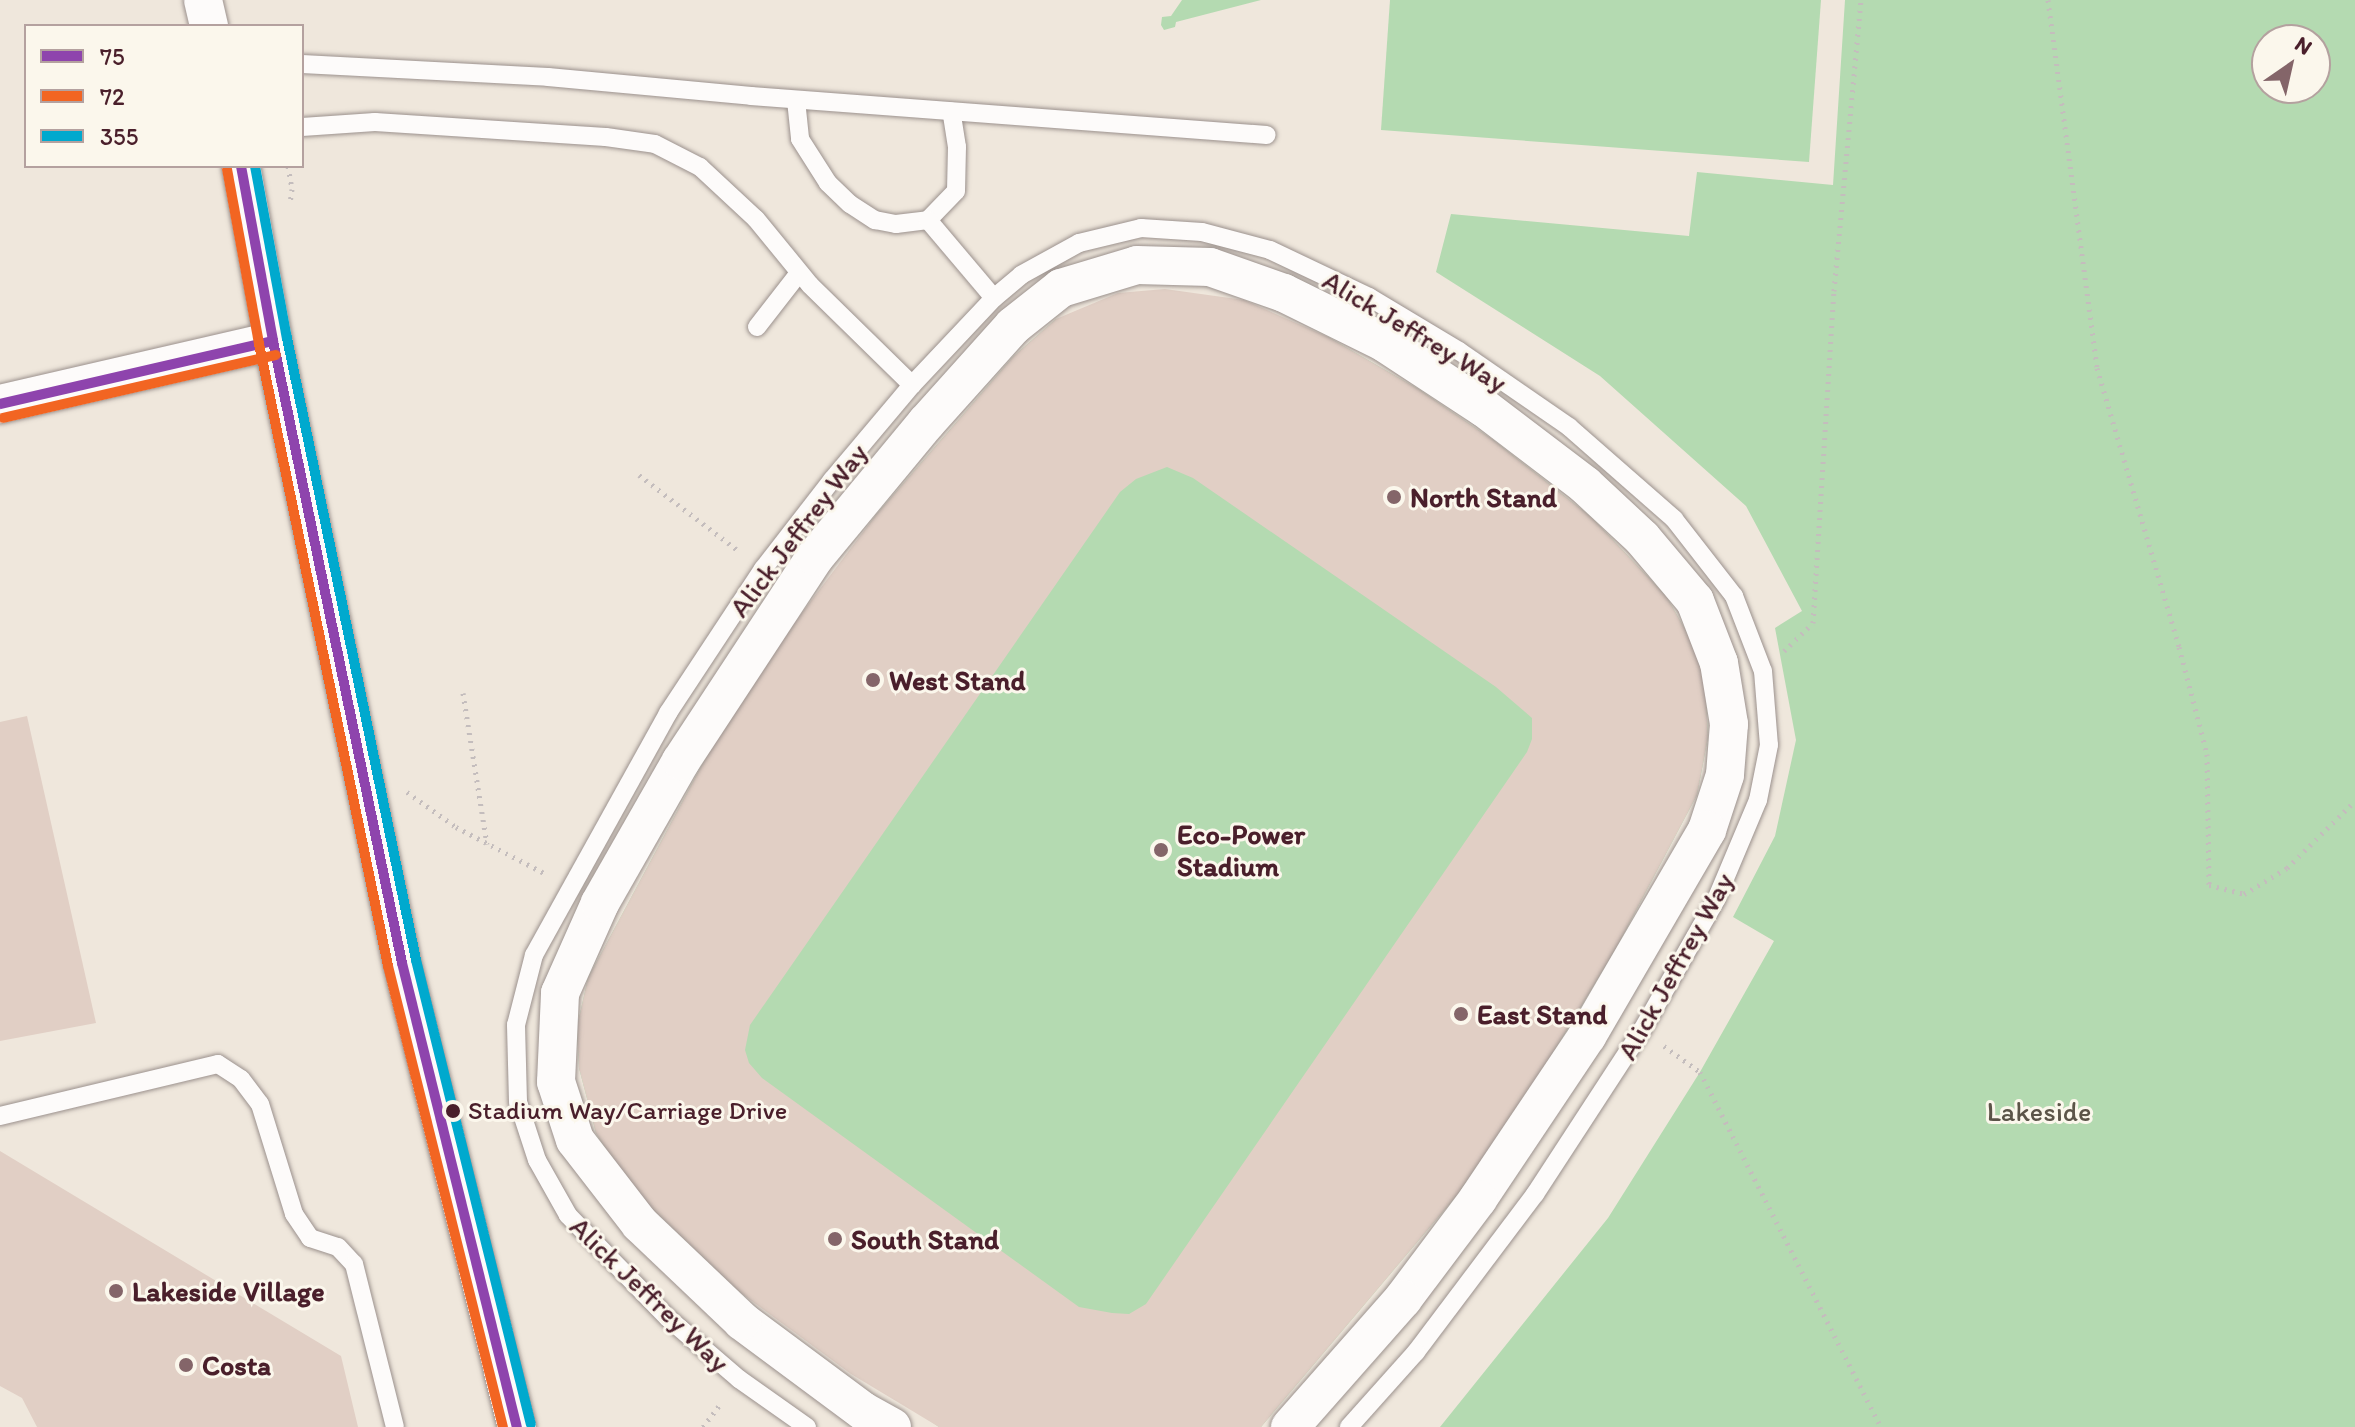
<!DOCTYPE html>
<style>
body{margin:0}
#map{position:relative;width:2355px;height:1427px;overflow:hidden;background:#efe7dc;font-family:Itim,sans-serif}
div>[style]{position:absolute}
.green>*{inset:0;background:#b4dab1}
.building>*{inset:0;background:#e1cfc5}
.path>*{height:5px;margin-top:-2.5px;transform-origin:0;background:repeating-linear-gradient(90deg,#c4bdbd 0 2px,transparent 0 8px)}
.roads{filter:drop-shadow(0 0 2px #9b918d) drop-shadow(0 0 2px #9b918d)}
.lane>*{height:18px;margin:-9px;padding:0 9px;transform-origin:9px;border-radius:9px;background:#fdfbfa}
.street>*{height:38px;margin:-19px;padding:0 19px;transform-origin:19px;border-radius:19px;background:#fdfbfa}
.bus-1>*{height:10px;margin:-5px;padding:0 5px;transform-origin:5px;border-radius:5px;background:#8e44ad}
.bus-2>*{height:10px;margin:-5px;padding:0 5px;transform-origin:5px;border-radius:5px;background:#f26522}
.bus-3>*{height:10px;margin:-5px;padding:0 5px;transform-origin:5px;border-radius:5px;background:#00a9ce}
.dots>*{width:22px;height:22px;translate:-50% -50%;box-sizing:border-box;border:4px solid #fbf7ec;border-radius:50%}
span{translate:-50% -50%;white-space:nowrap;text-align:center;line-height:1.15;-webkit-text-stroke:6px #fbf7ec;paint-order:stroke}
.bus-label{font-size:26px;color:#4a1f2b}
.left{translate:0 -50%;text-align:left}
.street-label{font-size:28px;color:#4a1f2b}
.poi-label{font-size:28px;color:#4a1f2b;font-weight:700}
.park-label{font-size:28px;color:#5b5448}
.legend{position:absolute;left:24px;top:24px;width:280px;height:144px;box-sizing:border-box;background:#fbf7ec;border:2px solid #b4a19f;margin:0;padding:10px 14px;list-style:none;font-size:24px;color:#4a1f2b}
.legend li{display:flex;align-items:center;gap:16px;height:40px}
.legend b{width:40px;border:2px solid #b4a19f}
.north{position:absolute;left:2251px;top:24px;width:80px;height:80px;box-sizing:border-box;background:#fbf7ec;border:2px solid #b4a19f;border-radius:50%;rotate:34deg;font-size:22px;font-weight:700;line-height:32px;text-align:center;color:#4a1f2b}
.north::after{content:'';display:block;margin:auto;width:28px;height:36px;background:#846569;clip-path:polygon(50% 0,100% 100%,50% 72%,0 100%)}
</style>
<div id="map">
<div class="green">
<i style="clip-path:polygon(1182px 0,1261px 0,1176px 22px,1175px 27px,1164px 30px,1161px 25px,1162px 17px,1171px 16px)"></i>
<i style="clip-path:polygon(1390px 0,1821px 0,1809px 162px,1381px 130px)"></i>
<i style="clip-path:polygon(evenodd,1845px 0,2355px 0,2355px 1427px,1440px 1427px,1608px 1218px,1700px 1072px,1774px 941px,1733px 917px,1775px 836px,1796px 740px,1775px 628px,1802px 611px,1746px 506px,1600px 376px,1436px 272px,1451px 214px,1689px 236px,1697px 172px,1833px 185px,1845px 0,2267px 40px,2315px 40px,2315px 88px,2267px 88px,2267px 40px)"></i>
<i style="clip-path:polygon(1056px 319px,1328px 337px,1418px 389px,1493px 440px,1591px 517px,1666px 596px,1698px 652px,1705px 681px,1708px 737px,1697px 795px,1615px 950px,1537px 1079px,1457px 1195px,1261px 1427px,939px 1427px,737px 1290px,630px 1188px,596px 1133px,579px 1068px,577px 1027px,588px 978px,717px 737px,876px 515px,1013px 357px)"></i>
</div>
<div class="building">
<i style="clip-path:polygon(evenodd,1165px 289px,1244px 300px,1328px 337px,1418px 389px,1493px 440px,1591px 517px,1666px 596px,1698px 652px,1705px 681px,1708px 737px,1697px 795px,1615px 950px,1537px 1079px,1457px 1195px,1261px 1427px,939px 1427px,851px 1374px,737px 1290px,630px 1188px,596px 1133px,579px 1068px,577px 1027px,588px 978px,717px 737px,795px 622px,876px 515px,1013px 357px,1056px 319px,1118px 293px,1165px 289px,1167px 467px,1193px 478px,1496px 687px,1532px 718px,1532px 739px,1527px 752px,1146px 1304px,1129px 1314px,1112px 1313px,1079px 1307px,762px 1078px,749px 1063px,745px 1050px,750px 1025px,1120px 492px,1136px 479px,1167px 467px)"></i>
<i style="clip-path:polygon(27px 716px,96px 1023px,0 1041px,0 722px)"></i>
<i style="clip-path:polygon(0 1151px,341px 1356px,358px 1427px,37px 1427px,22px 1398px,0 1386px)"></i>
</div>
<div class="path">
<i style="left:2048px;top:0;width:371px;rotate:82.4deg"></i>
<i style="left:2097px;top:368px;width:291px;rotate:73.6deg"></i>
<i style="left:2179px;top:647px;width:111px;rotate:75.3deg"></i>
<i style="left:2207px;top:754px;width:131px;rotate:89.1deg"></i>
<i style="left:2209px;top:885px;width:36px;rotate:14deg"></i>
<i style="left:2244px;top:894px;width:50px;rotate:-31.2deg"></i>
<i style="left:2287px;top:868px;width:95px;rotate:-44.6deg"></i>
<i style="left:288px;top:166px;width:23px;rotate:80deg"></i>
<i style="left:292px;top:189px;width:14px;rotate:98deg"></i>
<i style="left:639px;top:475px;width:127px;rotate:37.3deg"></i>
<i style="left:1784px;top:651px;width:40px;rotate:-44deg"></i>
<i style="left:1813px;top:623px;width:333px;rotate:-86.4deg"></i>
<i style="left:1834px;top:291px;width:292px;rotate:-84.7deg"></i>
<i style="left:463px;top:693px;width:153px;rotate:81deg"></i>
<i style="left:407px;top:792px;width:60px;rotate:35.5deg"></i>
<i style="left:456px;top:827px;width:102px;rotate:27.6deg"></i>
<i style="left:1664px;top:1046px;width:44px;rotate:35.8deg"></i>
<i style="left:1700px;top:1072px;width:398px;rotate:63deg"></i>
<i style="left:703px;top:1427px;width:31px;rotate:-53deg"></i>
</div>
<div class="roads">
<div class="lane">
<i style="left:302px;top:64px;width:246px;rotate:3deg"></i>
<i style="left:548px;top:77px;width:204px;rotate:5.3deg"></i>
<i style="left:751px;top:96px;width:517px;rotate:4.32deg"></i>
<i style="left:796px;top:100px;width:39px;rotate:84deg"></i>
<i style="left:800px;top:139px;width:52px;rotate:57.5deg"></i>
<i style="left:828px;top:183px;width:30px;rotate:44deg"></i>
<i style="left:850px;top:204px;width:30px;rotate:33deg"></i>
<i style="left:875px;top:220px;width:21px;rotate:11deg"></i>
<i style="left:896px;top:224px;width:32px;rotate:-7deg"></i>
<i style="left:928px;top:220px;width:40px;rotate:-46deg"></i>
<i style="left:956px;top:191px;width:44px;rotate:-88.7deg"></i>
<i style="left:957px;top:147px;width:36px;rotate:-99deg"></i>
<i style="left:302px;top:127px;width:73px;rotate:-3.9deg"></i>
<i style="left:375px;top:122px;width:231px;rotate:3.7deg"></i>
<i style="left:606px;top:137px;width:49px;rotate:8.1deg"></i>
<i style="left:655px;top:144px;width:51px;rotate:27.1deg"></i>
<i style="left:700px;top:167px;width:76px;rotate:42.9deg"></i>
<i style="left:756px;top:219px;width:85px;rotate:50.7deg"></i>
<i style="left:810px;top:285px;width:143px;rotate:44.4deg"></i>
<i style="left:928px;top:220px;width:102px;rotate:49.8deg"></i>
<i style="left:757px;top:327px;width:68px;rotate:-52.1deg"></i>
<i style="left:0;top:1116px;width:224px;rotate:-13.4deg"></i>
<i style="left:218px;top:1064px;width:27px;rotate:33deg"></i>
<i style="left:241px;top:1079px;width:31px;rotate:53deg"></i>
<i style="left:260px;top:1104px;width:115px;rotate:72.8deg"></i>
<i style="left:294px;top:1214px;width:29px;rotate:56deg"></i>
<i style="left:310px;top:1238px;width:29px;rotate:18deg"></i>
<i style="left:338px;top:1247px;width:23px;rotate:47deg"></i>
<i style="left:354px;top:1264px;width:168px;rotate:75.9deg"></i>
<i style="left:807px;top:1427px;width:83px;rotate:-144.8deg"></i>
<i style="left:739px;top:1379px;width:94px;rotate:-139.3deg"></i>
<i style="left:668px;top:1318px;width:144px;rotate:-134.2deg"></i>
<i style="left:568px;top:1215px;width:63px;rotate:-119.4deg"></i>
<i style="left:537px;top:1160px;width:61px;rotate:-108.1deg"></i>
<i style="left:518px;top:1102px;width:77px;rotate:-91.5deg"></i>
<i style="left:516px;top:1025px;width:72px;rotate:-75.6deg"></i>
<i style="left:534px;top:955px;width:277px;rotate:-61deg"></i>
<i style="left:668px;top:713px;width:173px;rotate:-56.6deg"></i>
<i style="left:763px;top:569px;width:113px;rotate:-52.2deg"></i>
<i style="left:832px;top:480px;width:124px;rotate:-49.9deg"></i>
<i style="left:912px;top:385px;width:120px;rotate:-46.7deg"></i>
<i style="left:994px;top:298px;width:35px;rotate:-40deg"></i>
<i style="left:1021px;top:275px;width:66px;rotate:-28.9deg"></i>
<i style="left:1079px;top:243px;width:64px;rotate:-13.6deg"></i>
<i style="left:1141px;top:228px;width:61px;rotate:3.8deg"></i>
<i style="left:1202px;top:232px;width:70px;rotate:14.8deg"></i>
<i style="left:1270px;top:250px;width:110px;rotate:25.4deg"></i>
<i style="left:1369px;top:297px;width:105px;rotate:31deg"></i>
<i style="left:1459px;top:351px;width:134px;rotate:34.6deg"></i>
<i style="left:1569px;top:427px;width:140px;rotate:41.2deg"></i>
<i style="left:1674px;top:519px;width:98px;rotate:52.1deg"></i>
<i style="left:1734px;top:596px;width:80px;rotate:68.9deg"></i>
<i style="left:1763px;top:671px;width:74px;rotate:85.4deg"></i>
<i style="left:1769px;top:745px;width:56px;rotate:101.3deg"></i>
<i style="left:1758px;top:800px;width:108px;rotate:112.8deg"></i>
<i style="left:1716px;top:900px;width:150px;rotate:119.6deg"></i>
<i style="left:1642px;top:1030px;width:196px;rotate:123.1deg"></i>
<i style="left:1535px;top:1194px;width:198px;rotate:127deg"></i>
<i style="left:1416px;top:1352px;width:101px;rotate:131.8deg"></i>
</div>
<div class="street">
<i style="left:203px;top:0;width:27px;rotate:77deg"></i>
<i style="left:241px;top:166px;width:178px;rotate:79.6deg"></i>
<i style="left:273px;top:341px;width:635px;rotate:78.28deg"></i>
<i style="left:402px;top:963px;width:478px;rotate:76.1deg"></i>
<i style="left:0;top:404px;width:280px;rotate:-13deg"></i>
<i style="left:892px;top:1427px;width:33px;rotate:-151deg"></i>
<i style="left:863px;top:1411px;width:151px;rotate:-143.4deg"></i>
<i style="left:742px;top:1321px;width:141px;rotate:-136.4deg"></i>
<i style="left:640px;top:1224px;width:106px;rotate:-127.7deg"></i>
<i style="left:575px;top:1140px;width:61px;rotate:-108.1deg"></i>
<i style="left:556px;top:1082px;width:89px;rotate:-87.4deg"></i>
<i style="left:560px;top:993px;width:98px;rotate:-66deg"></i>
<i style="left:600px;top:903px;width:163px;rotate:-60.3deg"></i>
<i style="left:681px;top:761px;width:244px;rotate:-56.7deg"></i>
<i style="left:815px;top:557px;width:174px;rotate:-50.4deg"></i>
<i style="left:926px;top:423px;width:130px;rotate:-48.1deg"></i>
<i style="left:1013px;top:326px;width:61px;rotate:-38.4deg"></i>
<i style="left:1061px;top:288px;width:79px;rotate:-16.8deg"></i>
<i style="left:1137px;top:265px;width:73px;rotate:1.6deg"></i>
<i style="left:1210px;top:267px;width:78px;rotate:19.4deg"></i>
<i style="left:1284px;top:293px;width:113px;rotate:26.3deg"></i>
<i style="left:1385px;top:343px;width:118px;rotate:33.3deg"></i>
<i style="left:1484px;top:408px;width:127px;rotate:37.3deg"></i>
<i style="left:1585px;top:485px;width:78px;rotate:42.9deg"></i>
<i style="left:1642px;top:538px;width:82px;rotate:49.9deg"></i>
<i style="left:1695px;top:601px;width:66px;rotate:68.8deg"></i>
<i style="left:1719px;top:663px;width:62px;rotate:80.7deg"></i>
<i style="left:1729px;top:724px;width:51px;rotate:94.5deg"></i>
<i style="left:1725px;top:775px;width:58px;rotate:108.1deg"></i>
<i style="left:1707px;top:830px;width:238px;rotate:120.2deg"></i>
<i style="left:1587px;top:1036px;width:196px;rotate:123.8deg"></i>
<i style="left:1478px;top:1199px;width:125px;rotate:126.9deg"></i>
<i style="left:1403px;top:1299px;width:171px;rotate:131.4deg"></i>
</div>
</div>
<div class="bus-1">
<i style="left:241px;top:166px;width:178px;rotate:79.6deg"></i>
<i style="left:273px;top:341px;width:635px;rotate:78.28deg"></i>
<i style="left:402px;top:963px;width:478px;rotate:76.1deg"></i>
<i style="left:0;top:404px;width:280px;rotate:-13deg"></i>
</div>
<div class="bus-2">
<i style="left:227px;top:169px;width:178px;rotate:79.6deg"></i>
<i style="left:259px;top:344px;width:635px;rotate:78.28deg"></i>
<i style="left:388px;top:966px;width:475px;rotate:76deg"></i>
<i style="left:3px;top:418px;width:280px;rotate:-13deg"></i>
</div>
<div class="bus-3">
<i style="left:255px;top:166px;width:175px;rotate:79.5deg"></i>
<i style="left:287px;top:338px;width:635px;rotate:78.28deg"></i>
<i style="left:416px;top:960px;width:478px;rotate:76.1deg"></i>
</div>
<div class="dots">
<i style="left:1394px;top:497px;background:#846569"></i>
<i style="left:873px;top:680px;background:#846569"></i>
<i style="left:1161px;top:850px;background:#846569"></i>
<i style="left:1461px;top:1014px;background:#846569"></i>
<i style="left:453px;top:1111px;background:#4a1f2b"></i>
<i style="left:835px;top:1239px;background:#846569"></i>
<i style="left:116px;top:1291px;background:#846569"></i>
<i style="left:186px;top:1365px;background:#846569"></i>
</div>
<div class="bus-label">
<span class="left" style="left:468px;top:1111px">Stadium Way/Carriage Drive</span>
</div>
<div class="street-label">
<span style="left:1415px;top:331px;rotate:31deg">Alick Jeffrey Way</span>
<span style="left:798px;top:530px;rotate:-53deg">Alick Jeffrey Way</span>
<span style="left:1675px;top:966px;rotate:-61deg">Alick Jeffrey Way</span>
<span style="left:650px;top:1294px;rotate:44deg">Alick Jeffrey Way</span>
</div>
<div class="poi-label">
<span class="left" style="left:1410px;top:497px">North Stand</span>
<span class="left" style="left:889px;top:680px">West Stand</span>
<span class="left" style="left:1177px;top:850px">Eco-Power<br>Stadium</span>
<span class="left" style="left:1477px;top:1014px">East Stand</span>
<span class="left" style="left:851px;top:1239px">South Stand</span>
<span class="left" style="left:132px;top:1291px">Lakeside Village</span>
<span class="left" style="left:202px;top:1365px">Costa</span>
</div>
<div class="park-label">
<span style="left:2039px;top:1111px">Lakeside</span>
</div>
<ul class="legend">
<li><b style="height:10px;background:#8e44ad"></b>75</li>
<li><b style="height:10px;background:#f26522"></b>72</li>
<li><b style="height:10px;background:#00a9ce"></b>355</li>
</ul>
<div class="north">N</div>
</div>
